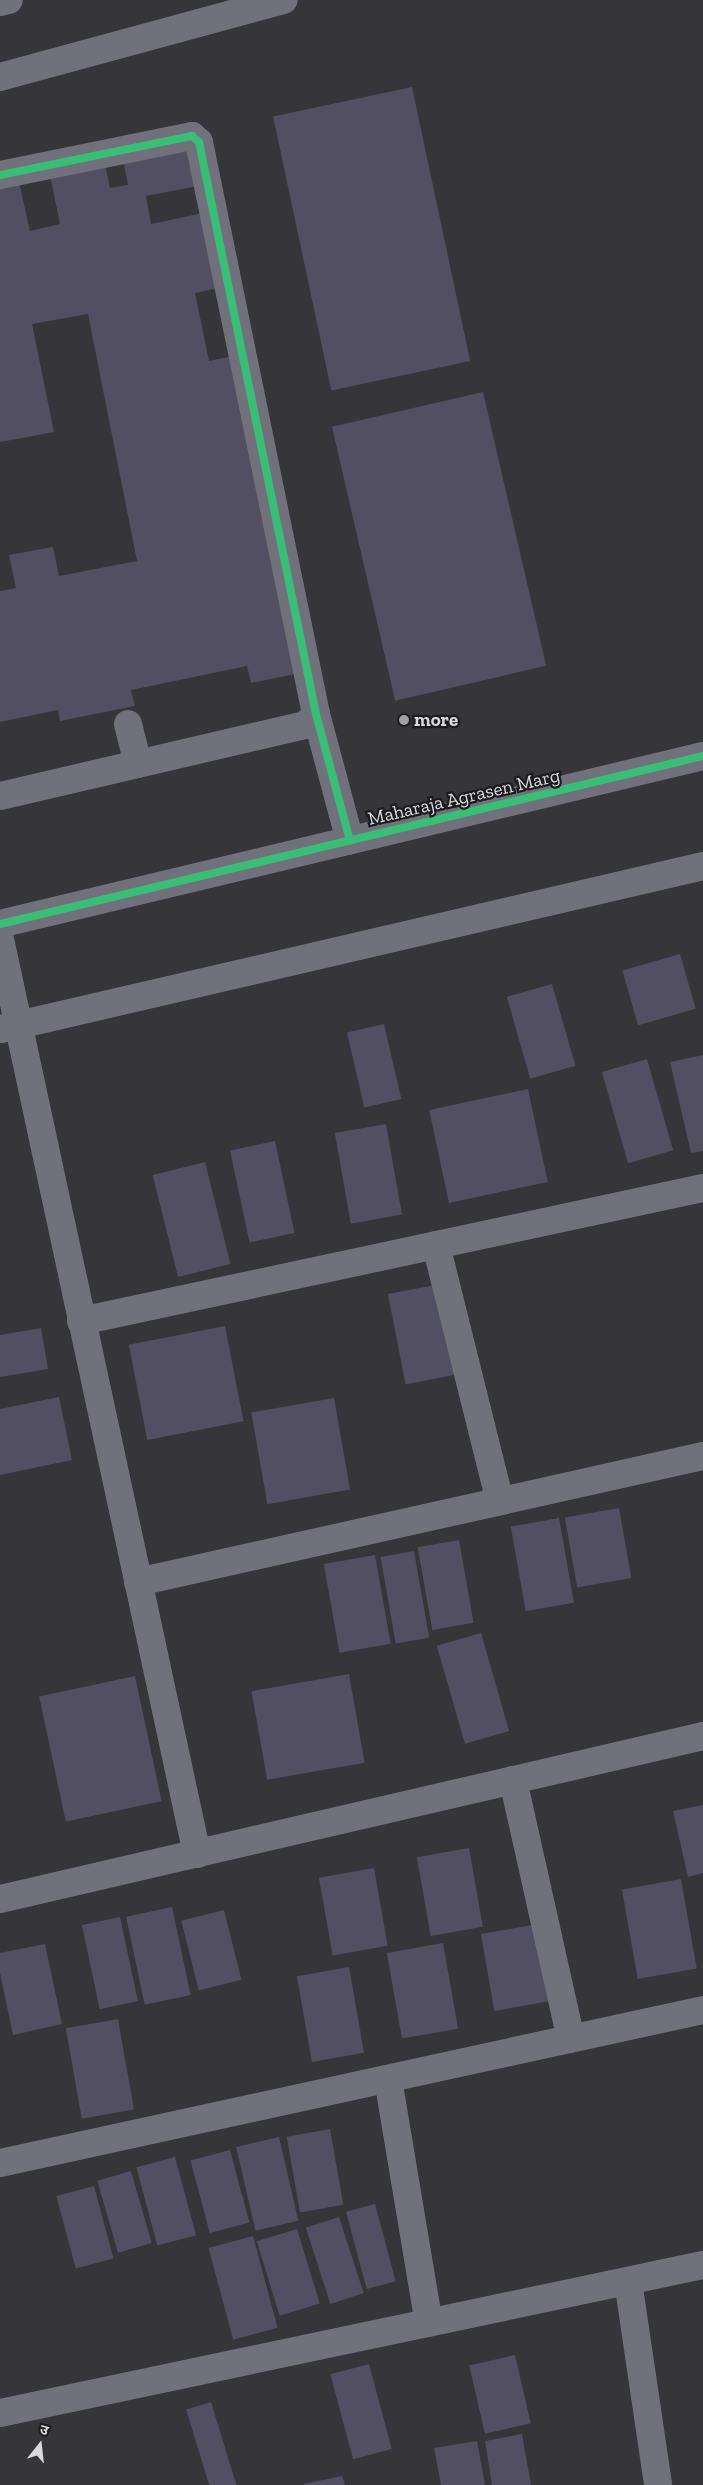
<!DOCTYPE html>
<meta charset="utf-8">
<style>
body{margin:0}
#map{position:relative;width:703px;height:2485px;overflow:hidden;background:#35353a;font-family:"Zilla Slab","Noto Sans Devanagari",serif}
div>[style]{position:absolute}
.building>*{inset:0;background:#514f61;transform-origin:0 0}
.minor>*{height:28px;margin:-14px;padding:0 14px;transform-origin:14px;border-radius:14px;background:#71717b}
.cycleway>*{height:8px;margin:-4px;padding:0 4px;transform-origin:4px;border-radius:4px;background:#3abd76}
.dots>*{width:14px;height:14px;translate:-50% -50%;box-sizing:border-box;border:2px solid #1c1c1f;border-radius:50%}
span{translate:-50% -50%;white-space:nowrap;text-align:center;line-height:1.15;-webkit-text-stroke:4.5px #1c1c1f;paint-order:stroke}
.poi-label{font-size:19px;color:#d9d9de;font-weight:700}
.left{translate:0 -50%;text-align:left}
.street-label{font-size:19px;color:#d9d9de}
.north{position:absolute;left:15px;top:2420px;width:50px;height:50px;-webkit-text-stroke:4px #1c1c1f;paint-order:stroke;rotate:16deg;font-size:14px;font-weight:700;line-height:20px;text-align:center;color:#d9d9de}
.north::after{content:'';display:block;margin:auto;width:18px;height:22px;background:#d9d9de;clip-path:polygon(50% 0,100% 100%,50% 72%,0 100%)}
</style>
<div id="map">
<div class="building">
<i style="left:412px;top:87px;width:280px;height:142px;rotate:78deg"></i>
<i style="clip-path:polygon(189px 146px,198px 186px,146px 196px,151px 224px,203px 213px,218px 288px,195px 293px,209px 361px,233px 356px,300px 673px,251px 683px,247px 666px,131px 690px,135px 706px,60px 721px,58px 710px,0 722px,0 591px,16px 588px,9px 555px,53px 547px,59px 576px,137px 561px,88px 314px,32px 324px,54px 432px,0 442px,0 185px,19px 182px,30px 231px,60px 224px,50px 175px,105px 164px,110px 188px,128px 185px,123px 160px)"></i>
<i style="left:483px;top:392px;width:281px;height:155px;rotate:77deg"></i>
<i style="left:680px;top:954px;width:57px;height:60px;rotate:74deg"></i>
<i style="left:552px;top:984px;width:85px;height:47px;rotate:74deg"></i>
<i style="left:384px;top:1024px;width:77px;height:38px;rotate:77deg"></i>
<i style="clip-path:polygon(703px 1055px,703px 1151px,691px 1153px,670px 1062px)"></i>
<i style="left:647px;top:1059px;width:95px;height:47px;rotate:74deg"></i>
<i style="left:528px;top:1089px;width:95px;height:101px;rotate:78deg"></i>
<i style="left:386px;top:1124px;width:92px;height:52px;rotate:80deg"></i>
<i style="left:275px;top:1141px;width:94px;height:46px;rotate:78deg"></i>
<i style="left:205px;top:1162px;width:105px;height:54px;rotate:76deg"></i>
<i style="left:440px;top:1284px;width:92px;height:53px;rotate:79deg"></i>
<i style="left:225px;top:1326px;width:97px;height:98px;rotate:79deg"></i>
<i style="clip-path:polygon(41px 1328px,48px 1369px,0 1377px,0 1335px)"></i>
<i style="clip-path:polygon(59px 1397px,72px 1460px,0 1475px,0 1409px)"></i>
<i style="left:334px;top:1398px;width:93px;height:84px;rotate:80deg"></i>
<i style="left:619px;top:1508px;width:71px;height:55px;rotate:80deg"></i>
<i style="left:559px;top:1518px;width:86px;height:49px;rotate:80deg"></i>
<i style="left:459px;top:1540px;width:84px;height:42px;rotate:80deg"></i>
<i style="left:414px;top:1551px;width:88px;height:34px;rotate:80deg"></i>
<i style="left:375px;top:1555px;width:90px;height:52px;rotate:80deg"></i>
<i style="left:481px;top:1633px;width:102px;height:46px;rotate:74deg"></i>
<i style="left:349px;top:1674px;width:90px;height:99px;rotate:80deg"></i>
<i style="left:135px;top:1676px;width:128px;height:98px;rotate:78deg"></i>
<i style="clip-path:polygon(703px 1805px,703px 1873px,688px 1877px,673px 1811px)"></i>
<i style="left:469px;top:1848px;width:80px;height:53px;rotate:80deg"></i>
<i style="left:374px;top:1868px;width:79px;height:56px;rotate:80deg"></i>
<i style="left:681px;top:1879px;width:91px;height:60px;rotate:80deg"></i>
<i style="left:172px;top:1907px;width:90px;height:47px;rotate:78deg"></i>
<i style="left:224px;top:1910px;width:72px;height:44px;rotate:76deg"></i>
<i style="left:120px;top:1917px;width:86px;height:39px;rotate:78deg"></i>
<i style="left:538px;top:1924px;width:78px;height:58px;rotate:80deg"></i>
<i style="left:443px;top:1943px;width:87px;height:57px;rotate:80deg"></i>
<i style="clip-path:polygon(45px 1944px,62px 2024px,13px 2035px,0 1973px,0 1953px)"></i>
<i style="left:349px;top:1967px;width:87px;height:53px;rotate:80deg"></i>
<i style="left:118px;top:2019px;width:92px;height:53px;rotate:80deg"></i>
<i style="left:330px;top:2129px;width:77px;height:44px;rotate:80deg"></i>
<i style="left:279px;top:2137px;width:86px;height:44px;rotate:77deg"></i>
<i style="left:230px;top:2150px;width:75px;height:41px;rotate:75deg"></i>
<i style="left:175px;top:2157px;width:81px;height:40px;rotate:75deg"></i>
<i style="left:131px;top:2171px;width:75px;height:35px;rotate:74deg"></i>
<i style="left:94px;top:2186px;width:75px;height:39px;rotate:75deg"></i>
<i style="left:375px;top:2204px;width:80px;height:30px;rotate:75deg"></i>
<i style="left:339px;top:2217px;width:80px;height:35px;rotate:72deg"></i>
<i style="left:297px;top:2229px;width:78px;height:42px;rotate:73deg"></i>
<i style="left:253px;top:2236px;width:95px;height:46px;rotate:75deg"></i>
<i style="left:515px;top:2355px;width:70px;height:47px;rotate:77deg"></i>
<i style="left:369px;top:2364px;width:88px;height:40px;rotate:75deg"></i>
<i style="left:211px;top:2402px;width:87px;height:26px;rotate:73deg"></i>
<i style="clip-path:polygon(522px 2434px,531px 2485px,492px 2485px,485px 2441px)"></i>
<i style="clip-path:polygon(477px 2441px,485px 2485px,441px 2485px,434px 2448px)"></i>
<i style="clip-path:polygon(342px 2476px,345px 2485px,304px 2485px,304px 2484px)"></i>
</div>
<div class="minor">
<i style="left:0;top:2px;width:9px;rotate:-13deg"></i>
<i style="left:0;top:77px;width:294px;rotate:-15.2deg"></i>
<i style="left:0;top:175px;width:196px;rotate:-11.5deg"></i>
<i style="left:192px;top:136px;width:9px;rotate:41deg"></i>
<i style="left:199px;top:142px;width:584px;rotate:78.44deg"></i>
<i style="left:316px;top:714px;width:131px;rotate:75deg"></i>
<i style="left:128px;top:724px;width:41px;rotate:76deg"></i>
<i style="left:0;top:796px;width:314px;rotate:-13.1deg"></i>
<i style="left:306px;top:725px;width:15px;rotate:-48deg"></i>
<i style="left:0;top:924px;width:723px;rotate:-13.44deg"></i>
<i style="left:0;top:939px;width:936px;rotate:77.85deg"></i>
<i style="left:1px;top:1029px;width:721px;rotate:-13.07deg"></i>
<i style="left:436px;top:1245px;width:264px;rotate:76deg"></i>
<i style="left:81px;top:1321px;width:636px;rotate:-12.07deg"></i>
<i style="left:138px;top:1582px;width:579px;rotate:-12.57deg"></i>
<i style="left:513px;top:1780px;width:265px;rotate:77.4deg"></i>
<i style="left:0;top:1899px;width:722px;rotate:-13.05deg"></i>
<i style="left:388px;top:2079px;width:247px;rotate:80.5deg"></i>
<i style="left:0;top:2163px;width:719px;rotate:-12.28deg"></i>
<i style="left:628px;top:2281px;width:206px;rotate:81.6deg"></i>
<i style="left:0;top:2413px;width:718px;rotate:-11.89deg"></i>
</div>
<div class="cycleway">
<i style="left:0;top:175px;width:196px;rotate:-11.5deg"></i>
<i style="left:192px;top:136px;width:9px;rotate:41deg"></i>
<i style="left:199px;top:142px;width:584px;rotate:78.44deg"></i>
<i style="left:316px;top:714px;width:131px;rotate:75deg"></i>
<i style="left:0;top:924px;width:723px;rotate:-13.44deg"></i>
</div>
<div class="dots">
<i style="left:404px;top:720px;background:#a0a0a5"></i>
</div>
<div class="poi-label">
<span class="left" style="left:414px;top:720px">more</span>
</div>
<div class="street-label">
<span style="left:464px;top:797px;rotate:-13deg">Maharaja Agrasen Marg</span>
</div>
<div class="north">उ</div>
</div>
